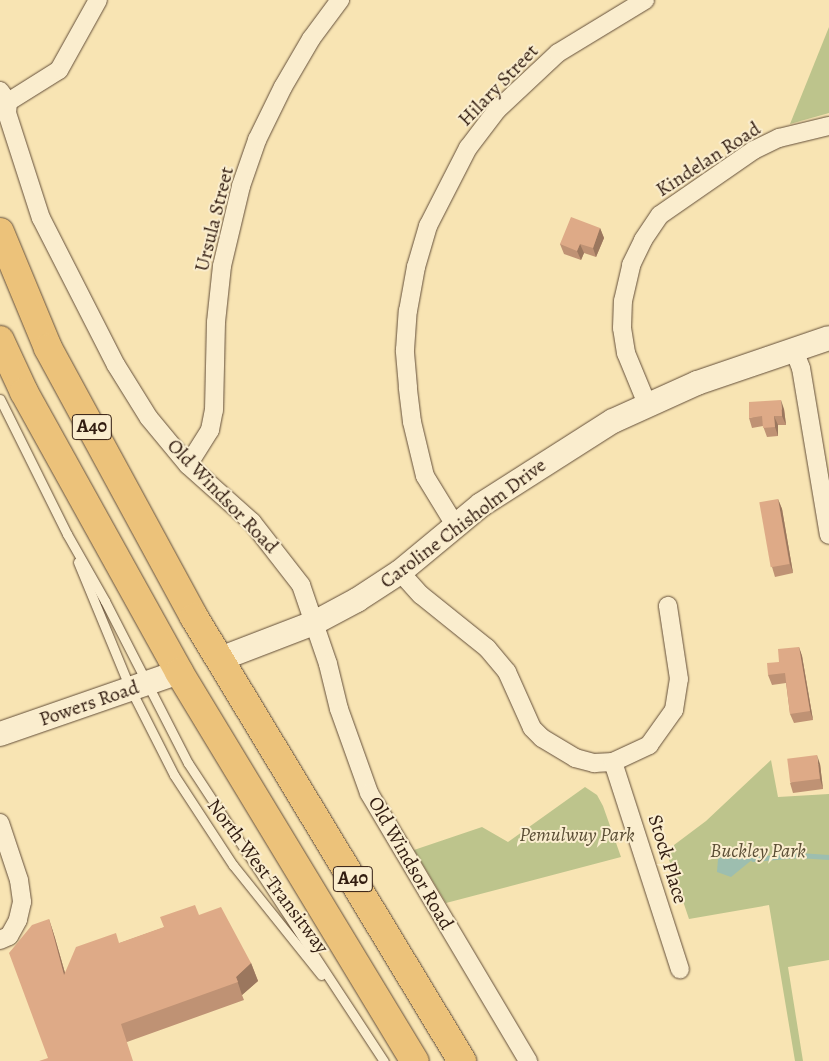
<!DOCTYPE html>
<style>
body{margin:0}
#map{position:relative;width:829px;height:1061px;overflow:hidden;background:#f8e4b3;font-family:Alegreya,serif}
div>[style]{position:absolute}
.green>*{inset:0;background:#bdc48c}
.water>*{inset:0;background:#9dbeaf}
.stream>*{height:4.5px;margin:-2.25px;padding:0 2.25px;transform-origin:2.25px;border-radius:2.25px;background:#9dbeaf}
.roads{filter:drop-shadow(0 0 1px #634e39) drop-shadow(0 0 1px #634e39)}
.lane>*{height:9px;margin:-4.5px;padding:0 4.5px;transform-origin:4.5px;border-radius:4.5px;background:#faedce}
.street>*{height:18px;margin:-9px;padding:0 9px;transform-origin:9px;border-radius:9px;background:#faedce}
.secondary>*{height:24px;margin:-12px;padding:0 12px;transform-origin:12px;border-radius:12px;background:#faedce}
.highway>*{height:28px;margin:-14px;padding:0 14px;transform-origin:14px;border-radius:14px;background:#ecc27a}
.wall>*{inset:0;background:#bf9274}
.shaded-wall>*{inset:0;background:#9b775e}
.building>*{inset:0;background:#deaa87;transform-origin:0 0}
span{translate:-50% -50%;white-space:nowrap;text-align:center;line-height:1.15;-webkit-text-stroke:4px #faedce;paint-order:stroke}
.shield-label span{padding:1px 4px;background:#faedce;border:1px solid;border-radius:4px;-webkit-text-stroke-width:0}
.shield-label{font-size:19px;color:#311c10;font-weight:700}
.street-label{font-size:20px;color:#311c10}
.park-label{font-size:20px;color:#5b4e35;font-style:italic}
</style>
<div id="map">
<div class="green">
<i style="clip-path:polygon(829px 27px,829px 113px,790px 124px)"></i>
<i style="clip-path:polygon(771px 760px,778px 797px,829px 794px,829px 960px,788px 967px,803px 1061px,795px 1061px,769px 905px,689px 919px,666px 851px,706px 821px)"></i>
<i style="clip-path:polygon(585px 787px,597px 795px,603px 806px,621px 857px,446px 903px,414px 850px,482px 827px,508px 842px)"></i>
</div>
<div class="water">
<i style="clip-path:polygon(744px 849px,753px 859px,731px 877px,717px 872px,718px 859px,733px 850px)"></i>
</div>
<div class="stream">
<i style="left:753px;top:859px;width:46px;rotate:-5deg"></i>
<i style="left:799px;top:855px;width:30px;rotate:4deg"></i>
</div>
<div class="roads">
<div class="lane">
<i style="left:0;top:399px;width:151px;rotate:63.6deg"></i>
<i style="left:67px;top:534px;width:77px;rotate:60.4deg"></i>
<i style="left:105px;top:601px;width:182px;rotate:62.9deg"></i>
<i style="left:188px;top:763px;width:357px;rotate:56.7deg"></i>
<i style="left:78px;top:562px;width:136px;rotate:67.6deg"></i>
<i style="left:130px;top:688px;width:97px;rotate:63.2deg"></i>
<i style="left:174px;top:775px;width:108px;rotate:56.8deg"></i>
<i style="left:233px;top:865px;width:141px;rotate:51.3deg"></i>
</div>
<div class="street">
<i style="left:0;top:91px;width:14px;rotate:54deg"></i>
<i style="left:8px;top:102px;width:11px;rotate:95deg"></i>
<i style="left:7px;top:113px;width:110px;rotate:72.1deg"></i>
<i style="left:41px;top:218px;width:165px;rotate:63deg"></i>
<i style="left:116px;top:365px;width:62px;rotate:58.1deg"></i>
<i style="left:149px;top:418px;width:61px;rotate:50.3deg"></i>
<i style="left:188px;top:465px;width:86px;rotate:41.7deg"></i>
<i style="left:252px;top:522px;width:80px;rotate:52.1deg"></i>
<i style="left:301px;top:585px;width:83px;rotate:71.1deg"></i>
<i style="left:328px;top:664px;width:46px;rotate:76.3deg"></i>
<i style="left:339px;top:709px;width:89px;rotate:70.3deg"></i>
<i style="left:369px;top:793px;width:312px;rotate:59.3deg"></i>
<i style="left:8px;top:102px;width:60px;rotate:-32.1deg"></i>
<i style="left:59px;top:70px;width:80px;rotate:-60.9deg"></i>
<i style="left:794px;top:350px;width:19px;rotate:69deg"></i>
<i style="left:801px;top:368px;width:169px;rotate:80.5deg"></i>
<i style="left:647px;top:404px;width:55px;rotate:-112.4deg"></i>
<i style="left:626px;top:353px;width:25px;rotate:-99deg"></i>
<i style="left:622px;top:328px;width:27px;rotate:-88deg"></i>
<i style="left:623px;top:301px;width:37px;rotate:-77deg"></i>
<i style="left:631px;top:265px;width:28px;rotate:-64deg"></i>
<i style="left:643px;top:240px;width:30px;rotate:-56deg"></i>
<i style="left:660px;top:215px;width:114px;rotate:-34.7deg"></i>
<i style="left:754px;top:150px;width:28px;rotate:-26deg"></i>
<i style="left:779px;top:138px;width:51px;rotate:-13.5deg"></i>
<i style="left:188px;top:465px;width:41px;rotate:-57.8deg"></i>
<i style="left:210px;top:430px;width:20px;rotate:-79deg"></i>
<i style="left:214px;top:410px;width:88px;rotate:-88.7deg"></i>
<i style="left:216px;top:322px;width:56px;rotate:-83.9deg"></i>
<i style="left:222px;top:266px;width:82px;rotate:-76.6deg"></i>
<i style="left:241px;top:186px;width:49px;rotate:-70.8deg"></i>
<i style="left:257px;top:140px;width:59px;rotate:-63.9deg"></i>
<i style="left:283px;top:87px;width:56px;rotate:-59.7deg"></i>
<i style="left:311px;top:39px;width:49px;rotate:-53.4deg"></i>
<i style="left:455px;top:525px;width:57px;rotate:-121.5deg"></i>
<i style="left:425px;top:476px;width:56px;rotate:-103.5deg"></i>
<i style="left:412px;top:422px;width:35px;rotate:-97deg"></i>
<i style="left:408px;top:387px;width:37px;rotate:-95deg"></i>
<i style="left:405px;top:350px;width:39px;rotate:-86deg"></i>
<i style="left:408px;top:311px;width:45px;rotate:-79.7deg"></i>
<i style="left:416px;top:267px;width:43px;rotate:-73.7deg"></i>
<i style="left:428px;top:226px;width:88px;rotate:-62.9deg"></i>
<i style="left:468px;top:148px;width:48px;rotate:-52.7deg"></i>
<i style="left:497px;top:110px;width:83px;rotate:-43.1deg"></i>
<i style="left:558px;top:53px;width:102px;rotate:-31.3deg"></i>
<i style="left:400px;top:572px;width:31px;rotate:48deg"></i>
<i style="left:421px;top:595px;width:85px;rotate:38.8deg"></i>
<i style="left:487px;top:648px;width:31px;rotate:50deg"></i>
<i style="left:507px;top:672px;width:61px;rotate:65.9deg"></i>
<i style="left:532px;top:728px;width:14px;rotate:45deg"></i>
<i style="left:542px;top:738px;width:39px;rotate:31deg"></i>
<i style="left:575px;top:758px;width:20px;rotate:15deg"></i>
<i style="left:594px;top:763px;width:19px;rotate:-3deg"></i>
<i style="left:613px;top:762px;width:40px;rotate:-25deg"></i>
<i style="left:649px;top:745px;width:43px;rotate:-54.5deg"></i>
<i style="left:674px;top:710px;width:31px;rotate:-81deg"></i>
<i style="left:679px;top:679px;width:74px;rotate:-98.6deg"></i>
<i style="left:613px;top:762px;width:218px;rotate:72.1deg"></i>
<i style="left:0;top:823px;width:60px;rotate:71.6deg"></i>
<i style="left:19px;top:880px;width:22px;rotate:82deg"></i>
<i style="left:22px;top:902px;width:18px;rotate:103deg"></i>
<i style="left:18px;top:920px;width:18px;rotate:119deg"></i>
<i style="left:9px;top:936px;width:10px;rotate:156deg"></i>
</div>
<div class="secondary">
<i style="left:220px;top:659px;width:101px;rotate:-21deg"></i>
<i style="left:314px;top:623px;width:49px;rotate:-28.1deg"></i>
<i style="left:357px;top:600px;width:51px;rotate:-33.1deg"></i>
<i style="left:400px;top:572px;width:105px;rotate:-39.6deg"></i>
<i style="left:481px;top:505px;width:156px;rotate:-32.5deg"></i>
<i style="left:613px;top:421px;width:92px;rotate:-24.3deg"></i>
<i style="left:697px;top:383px;width:139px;rotate:-18.8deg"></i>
<i style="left:0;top:734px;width:189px;rotate:-19.1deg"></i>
</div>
<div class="highway">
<i style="left:0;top:232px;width:126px;rotate:67.5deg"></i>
<i style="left:48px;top:348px;width:306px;rotate:61.5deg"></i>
<i style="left:194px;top:617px;width:519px;rotate:58.88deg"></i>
<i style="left:0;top:340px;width:57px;rotate:65.2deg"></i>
<i style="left:24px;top:392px;width:320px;rotate:61deg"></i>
<i style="left:179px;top:672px;width:455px;rotate:58.8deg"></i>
</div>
</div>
<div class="wall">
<i style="clip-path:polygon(600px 228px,604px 238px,596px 257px,584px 253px,581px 260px,564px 254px,560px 244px)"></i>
<i style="clip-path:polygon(784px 409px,786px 425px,778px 425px,778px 436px,767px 437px,763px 426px,752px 428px,749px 418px)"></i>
<i style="clip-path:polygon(778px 499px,782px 509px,793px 573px,775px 577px,772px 567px)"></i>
<i style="clip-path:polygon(799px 647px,802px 656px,813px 720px,794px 723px,790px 714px,786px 683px,772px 685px,768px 675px,779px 662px)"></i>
<i style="clip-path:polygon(820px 764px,823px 789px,793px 793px,790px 783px)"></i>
<i style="clip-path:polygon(199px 915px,251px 963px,258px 981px,242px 995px,244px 1000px,127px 1042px,48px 1058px,49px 919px,55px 938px,65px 973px,120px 943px)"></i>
</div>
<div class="shaded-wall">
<i style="clip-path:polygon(600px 228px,604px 238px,596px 257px,593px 248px)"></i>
<i style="clip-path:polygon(580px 244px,584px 253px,581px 260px,577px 251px)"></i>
<i style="clip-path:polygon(781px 400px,784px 409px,786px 425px,782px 416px)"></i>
<i style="clip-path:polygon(774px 416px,778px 425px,778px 436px,775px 427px)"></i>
<i style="clip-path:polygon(778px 499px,782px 509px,793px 573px,790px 564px)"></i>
<i style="clip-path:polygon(799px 647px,802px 656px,813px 720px,810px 711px)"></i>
<i style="clip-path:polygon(817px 755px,820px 764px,823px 789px,820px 779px)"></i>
<i style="clip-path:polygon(49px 919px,55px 938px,71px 994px,64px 975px)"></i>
<i style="clip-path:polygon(251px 963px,258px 981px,242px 995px,236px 977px)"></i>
</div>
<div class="building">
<i style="clip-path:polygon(571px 217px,600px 228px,593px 248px,580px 244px,577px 251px,560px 244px)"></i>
<i style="clip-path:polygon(781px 400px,782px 416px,774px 416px,775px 427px,763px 428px,762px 416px,749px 418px,749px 402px)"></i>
<i style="left:778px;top:499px;width:66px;height:19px;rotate:80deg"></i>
<i style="clip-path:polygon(799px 647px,810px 711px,790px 714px,785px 673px,768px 675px,767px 663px,779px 662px,778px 649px)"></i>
<i style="left:817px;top:755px;width:24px;height:30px;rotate:83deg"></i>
<i style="clip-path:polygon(195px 905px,199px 915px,221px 907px,251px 963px,236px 977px,238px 982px,121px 1024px,133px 1061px,39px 1061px,48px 1058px,9px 953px,32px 925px,49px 919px,64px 975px,76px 947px,116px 933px,119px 943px,164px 927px,160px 917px)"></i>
</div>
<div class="shield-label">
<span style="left:92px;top:427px">A40</span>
<span style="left:353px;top:879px">A40</span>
</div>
<div class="street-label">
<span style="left:498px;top:85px;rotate:-46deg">Hilary Street</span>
<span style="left:708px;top:159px;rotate:-33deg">Kindelan Road</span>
<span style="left:214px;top:219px;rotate:-76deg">Ursula Street</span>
<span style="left:223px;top:496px;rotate:46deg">Old Windsor Road</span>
<span style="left:463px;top:523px;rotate:-37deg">Caroline Chisholm Drive</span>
<span style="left:89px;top:703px;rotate:-19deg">Powers Road</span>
<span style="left:668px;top:859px;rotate:73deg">Stock Place</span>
<span style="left:411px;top:863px;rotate:60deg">Old Windsor Road</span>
<span style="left:268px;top:876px;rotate:53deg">North West Transitway</span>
</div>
<div class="park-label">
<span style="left:577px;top:834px">Pemulwuy Park</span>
<span style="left:758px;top:850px">Buckley Park</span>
</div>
</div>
